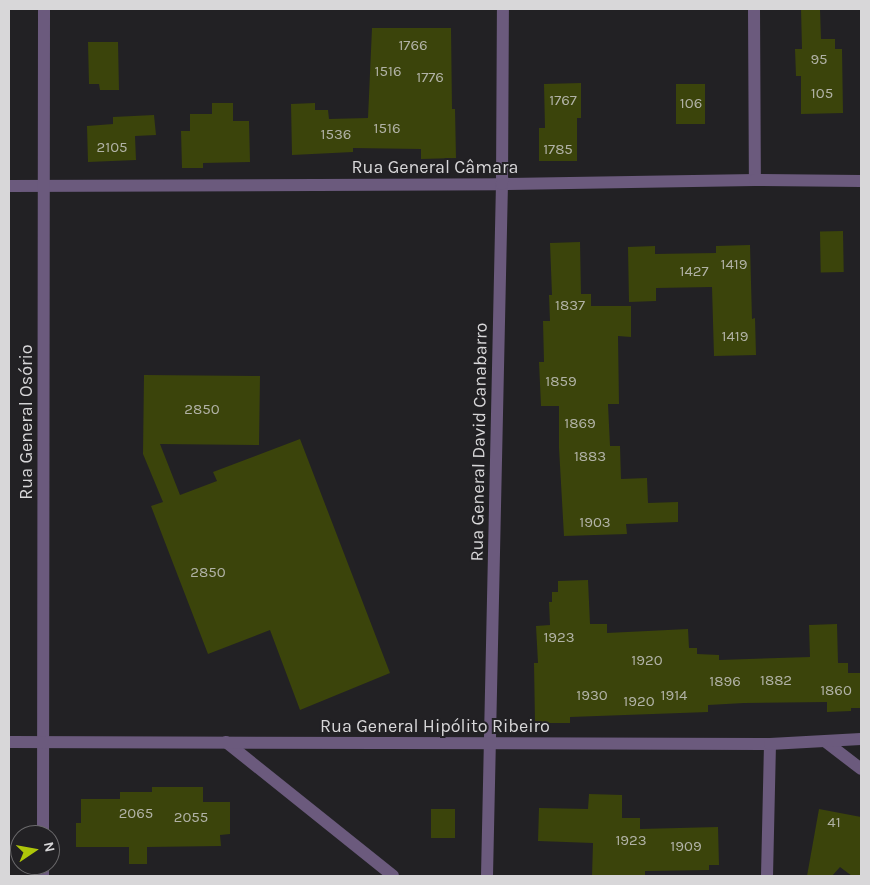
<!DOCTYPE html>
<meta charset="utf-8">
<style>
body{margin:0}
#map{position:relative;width:870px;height:885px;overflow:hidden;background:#222124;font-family:Karla,sans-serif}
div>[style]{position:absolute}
.building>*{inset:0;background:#3b440b;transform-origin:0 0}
.minor>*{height:12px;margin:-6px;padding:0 6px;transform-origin:6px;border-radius:6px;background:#6b5a7d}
.tertiary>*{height:12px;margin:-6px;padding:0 6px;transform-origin:6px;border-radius:6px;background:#6b5a7d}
span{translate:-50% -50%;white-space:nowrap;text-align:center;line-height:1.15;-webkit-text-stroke:4px #222124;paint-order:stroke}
.number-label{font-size:15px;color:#b1b2a6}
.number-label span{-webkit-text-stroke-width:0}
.street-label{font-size:18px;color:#d8d7d9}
.frame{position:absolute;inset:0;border:10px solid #d8d7d9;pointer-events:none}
.north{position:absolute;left:10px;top:825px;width:50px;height:50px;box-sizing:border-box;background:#222124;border:1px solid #6b6a6c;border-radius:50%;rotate:78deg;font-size:14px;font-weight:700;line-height:20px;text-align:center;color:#d8d7d9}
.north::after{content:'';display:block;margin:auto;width:18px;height:22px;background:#aec60a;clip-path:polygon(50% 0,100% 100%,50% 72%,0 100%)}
</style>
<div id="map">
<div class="building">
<i style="clip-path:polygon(801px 9px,820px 9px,821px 39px,835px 39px,835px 49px,842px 49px,843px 113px,801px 114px,801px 76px,796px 76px,795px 49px,802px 49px)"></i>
<i style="clip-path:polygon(372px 28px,451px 28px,452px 109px,455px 109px,456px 158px,421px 159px,421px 149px,353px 148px,353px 152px,292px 155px,291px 104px,315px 103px,315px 110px,328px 110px,329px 119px,368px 118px)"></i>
<i style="clip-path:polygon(88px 42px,118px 42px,119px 90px,100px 90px,99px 84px,89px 84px)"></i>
<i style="clip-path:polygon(581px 83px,581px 118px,577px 118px,577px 161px,539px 161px,539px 128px,545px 128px,544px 84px)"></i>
<i style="left:676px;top:84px;width:29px;height:40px"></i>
<i style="clip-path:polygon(212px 103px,233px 103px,233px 121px,249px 121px,250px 162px,203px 163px,203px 168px,182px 168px,181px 131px,190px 131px,190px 114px,212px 114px)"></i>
<i style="clip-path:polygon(154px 115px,156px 135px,135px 136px,136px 160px,88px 162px,87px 126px,113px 124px,113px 117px)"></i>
<i style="left:843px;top:231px;width:41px;height:23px;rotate:89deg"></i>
<i style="clip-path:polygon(580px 242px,581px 294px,591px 294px,591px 306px,631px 306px,631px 337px,618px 336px,619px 404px,608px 404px,610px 446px,620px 446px,621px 479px,647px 478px,648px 503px,678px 502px,678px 522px,626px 524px,627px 534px,564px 536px,559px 448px,559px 406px,541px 406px,539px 362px,544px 362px,543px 321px,550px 321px,549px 295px,552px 295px,550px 243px)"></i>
<i style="clip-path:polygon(750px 245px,752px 319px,755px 318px,756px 355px,714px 356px,712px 287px,656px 288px,656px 301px,629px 302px,628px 247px,655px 246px,655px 254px,716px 253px,716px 246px)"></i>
<i style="clip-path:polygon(144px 375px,260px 376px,259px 445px,160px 444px,180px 495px,217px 481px,213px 472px,300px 439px,390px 673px,300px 710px,270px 630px,208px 654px,151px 506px,163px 502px,143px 454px)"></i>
<i style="clip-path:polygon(588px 580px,590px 624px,607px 624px,607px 633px,688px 629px,689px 648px,697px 648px,697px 654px,719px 655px,719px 660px,810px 657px,809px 625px,837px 624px,838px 663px,848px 663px,848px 673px,861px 673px,861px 708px,851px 708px,851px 711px,827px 712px,827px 702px,744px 703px,708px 705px,708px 712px,570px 717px,570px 723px,535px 723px,534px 663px,538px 663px,536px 626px,550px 625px,549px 602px,552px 602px,552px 592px,558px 592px,558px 581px)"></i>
<i style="clip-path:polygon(152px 787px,203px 787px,203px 802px,230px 802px,230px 834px,220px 835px,221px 846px,147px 847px,147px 864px,129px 864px,129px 847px,76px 847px,76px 823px,81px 823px,81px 799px,120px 799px,120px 792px,152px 792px)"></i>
<i style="clip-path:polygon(589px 794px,622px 795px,622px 818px,640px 818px,640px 829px,718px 827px,719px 865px,709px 865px,709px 870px,645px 871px,645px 876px,592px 876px,593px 843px,538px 841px,539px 808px,588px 809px)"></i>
<i style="left:431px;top:809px;width:24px;height:29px"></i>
<i style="clip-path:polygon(819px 809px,861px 817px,861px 876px,852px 876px,840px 867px,832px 876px,807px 876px)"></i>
</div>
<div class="minor">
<i style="left:754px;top:9px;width:171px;rotate:89.7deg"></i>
<i style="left:9px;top:186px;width:493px;rotate:-0.2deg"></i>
<i style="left:502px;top:184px;width:253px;rotate:-0.9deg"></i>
<i style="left:755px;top:180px;width:106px;rotate:0.5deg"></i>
<i style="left:226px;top:742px;width:214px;rotate:38.7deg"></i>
<i style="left:826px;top:742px;width:44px;rotate:37.6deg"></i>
<i style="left:43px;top:835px;width:826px;rotate:-89.93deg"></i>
<i style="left:43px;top:876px;width:11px;rotate:-90deg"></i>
<i style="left:487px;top:876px;width:692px;rotate:-88.76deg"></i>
<i style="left:502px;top:184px;width:175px;rotate:-89.7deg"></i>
<i style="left:767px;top:876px;width:132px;rotate:-88.7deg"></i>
</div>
<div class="tertiary">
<i style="left:9px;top:742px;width:761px;rotate:0.15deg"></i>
<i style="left:770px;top:744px;width:91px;rotate:-3.1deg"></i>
</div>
<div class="number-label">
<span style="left:413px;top:46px">1766</span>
<span style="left:819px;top:60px">95</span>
<span style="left:388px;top:72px">1516</span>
<span style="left:430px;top:78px">1776</span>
<span style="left:822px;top:94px">105</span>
<span style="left:563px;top:101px">1767</span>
<span style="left:691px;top:104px">106</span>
<span style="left:387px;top:129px">1516</span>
<span style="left:336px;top:135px">1536</span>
<span style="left:112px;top:148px">2105</span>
<span style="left:558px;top:150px">1785</span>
<span style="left:734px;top:265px">1419</span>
<span style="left:694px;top:272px">1427</span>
<span style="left:570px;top:306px">1837</span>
<span style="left:735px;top:337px">1419</span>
<span style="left:561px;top:382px">1859</span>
<span style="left:202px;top:410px">2850</span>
<span style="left:580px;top:424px">1869</span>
<span style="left:590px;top:457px">1883</span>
<span style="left:595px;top:523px">1903</span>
<span style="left:208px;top:573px">2850</span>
<span style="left:559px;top:638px">1923</span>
<span style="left:647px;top:661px">1920</span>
<span style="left:776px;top:681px">1882</span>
<span style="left:725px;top:682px">1896</span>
<span style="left:836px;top:691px">1860</span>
<span style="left:592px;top:696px">1930</span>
<span style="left:674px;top:696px">1914</span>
<span style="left:639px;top:702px">1920</span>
<span style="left:136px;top:814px">2065</span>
<span style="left:191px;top:818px">2055</span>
<span style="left:834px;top:823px">41</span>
<span style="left:631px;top:841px">1923</span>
<span style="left:686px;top:847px">1909</span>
</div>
<div class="street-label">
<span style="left:435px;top:167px">Rua General Câmara</span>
<span style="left:26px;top:422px;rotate:-90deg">Rua General Osório</span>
<span style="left:479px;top:442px;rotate:-89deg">Rua General David Canabarro</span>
<span style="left:435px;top:726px">Rua General Hipólito Ribeiro</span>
</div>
<div class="frame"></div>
<div class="north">N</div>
</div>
